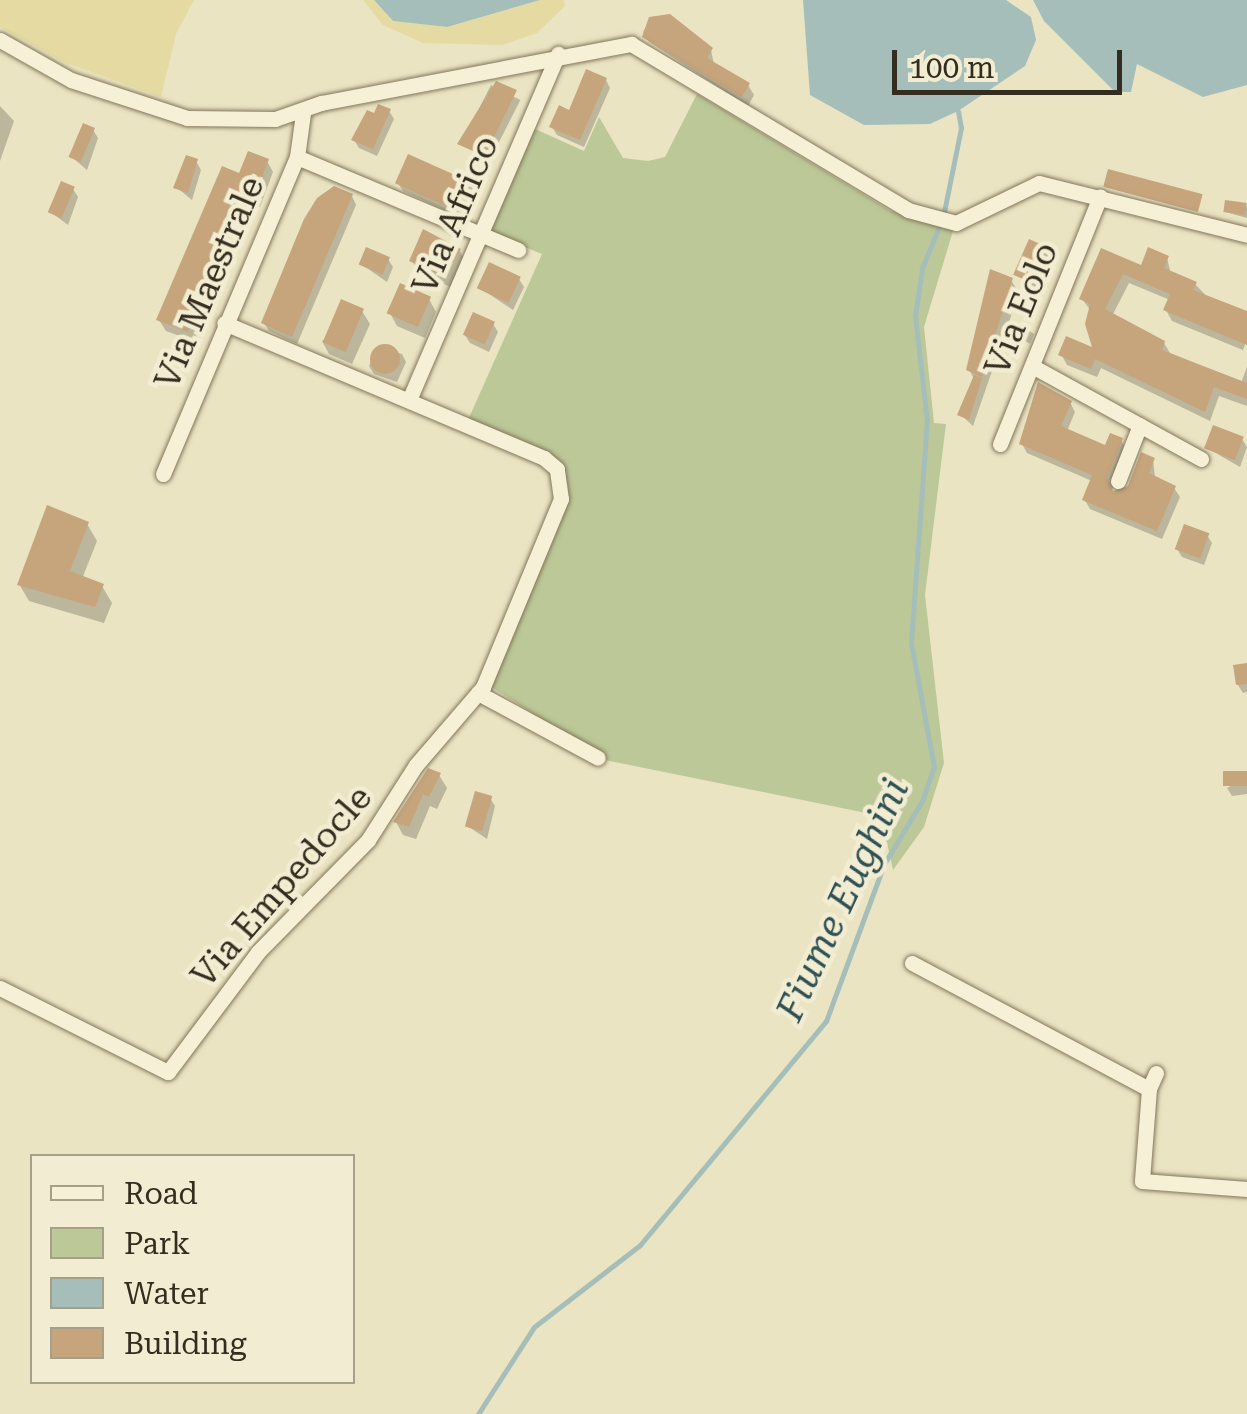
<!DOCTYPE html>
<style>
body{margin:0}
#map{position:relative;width:1247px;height:1414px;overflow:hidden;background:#eae4c3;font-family:"Roboto Serif",serif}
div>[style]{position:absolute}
.green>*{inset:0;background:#bcc898}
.sand>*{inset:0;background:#e5dba2}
.water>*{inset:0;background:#a5beb9}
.shadow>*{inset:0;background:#0003;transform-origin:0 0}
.stream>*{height:5px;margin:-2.5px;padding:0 2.5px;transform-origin:2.5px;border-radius:2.5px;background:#a5beb9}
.building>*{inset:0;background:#c6a47c;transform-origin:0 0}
.round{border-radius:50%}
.roads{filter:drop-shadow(0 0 2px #83765b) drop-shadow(0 0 2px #83765b)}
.minor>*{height:15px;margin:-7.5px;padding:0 7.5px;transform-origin:7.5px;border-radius:7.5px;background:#f6f0d6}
span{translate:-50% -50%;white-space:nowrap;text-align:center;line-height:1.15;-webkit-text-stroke:9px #f2edd2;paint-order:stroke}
.street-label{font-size:35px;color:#342c1e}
.water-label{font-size:38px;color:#2f5153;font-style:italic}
.legend{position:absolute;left:30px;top:1154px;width:325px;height:230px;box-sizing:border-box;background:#f2edd2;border:2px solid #a6a08a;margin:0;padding:12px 18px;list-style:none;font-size:30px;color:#342c1e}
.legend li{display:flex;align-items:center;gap:20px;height:50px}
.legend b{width:50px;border:2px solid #a6a08a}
.scale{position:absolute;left:892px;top:50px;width:230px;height:45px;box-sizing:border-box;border:5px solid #342c1e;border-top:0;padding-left:12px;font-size:30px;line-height:35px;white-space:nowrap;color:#342c1e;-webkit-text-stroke:8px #f2edd2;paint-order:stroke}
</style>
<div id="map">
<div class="green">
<i style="clip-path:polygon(697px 94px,889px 210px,953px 231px,924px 327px,934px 423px,946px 424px,925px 595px,944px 763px,924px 827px,893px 870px,881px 816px,605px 760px,490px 686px,568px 485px,560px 465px,468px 420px,542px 254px,489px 232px,533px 128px,584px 151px,599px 117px,623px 158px,648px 161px,665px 157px)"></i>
</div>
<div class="sand">
<i style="clip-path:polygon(0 0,194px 0,176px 34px,161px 97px,66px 63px,0 27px)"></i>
<i style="clip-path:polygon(363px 0,374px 0,393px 21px,447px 27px,540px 0,564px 0,565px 6px,537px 33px,502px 45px,423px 43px,383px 25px)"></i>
</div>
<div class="water">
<i style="clip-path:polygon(374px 0,540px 0,447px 27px,393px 21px)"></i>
<i style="clip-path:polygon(803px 0,1006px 0,1031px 17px,1036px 40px,1025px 66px,958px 111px,930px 124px,864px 125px,810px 95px)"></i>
<i style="clip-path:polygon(1033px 0,1247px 0,1247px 85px,1203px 97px,1137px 64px,1131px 92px,1115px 92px,1044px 21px)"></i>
</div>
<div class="shadow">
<i style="clip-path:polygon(650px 19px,711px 50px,714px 65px,748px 85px,754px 95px,748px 106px,649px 42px,643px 32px)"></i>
<i style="clip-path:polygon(606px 80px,610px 88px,584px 147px,557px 135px,552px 127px)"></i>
<i style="left:491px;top:85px;width:33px;height:67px;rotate:27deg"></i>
<i style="clip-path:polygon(0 106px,14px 121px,0 161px)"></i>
<i style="clip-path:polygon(389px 111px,394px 119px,377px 156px,359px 148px,354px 140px)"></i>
<i style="clip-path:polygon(93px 130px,98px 138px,87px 170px,73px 158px)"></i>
<i style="clip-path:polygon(196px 161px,201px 170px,192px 200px,176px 187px)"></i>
<i style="clip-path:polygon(267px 161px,273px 172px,260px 207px,241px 200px,194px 341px,166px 331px,159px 320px,240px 177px)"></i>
<i style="left:1110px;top:172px;width:94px;height:16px;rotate:15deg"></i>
<i style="clip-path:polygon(398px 183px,471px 185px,475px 193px,464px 219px,403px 191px)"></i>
<i style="clip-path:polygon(73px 189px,78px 197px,68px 225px,52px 213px)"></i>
<i style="clip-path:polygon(352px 196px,356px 205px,297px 344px,269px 331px,264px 323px)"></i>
<i style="clip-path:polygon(1247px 206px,1247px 218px,1225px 212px)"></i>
<i style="clip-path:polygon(1043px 248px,1048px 256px,1035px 288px,1017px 275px)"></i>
<i style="clip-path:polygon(460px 251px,467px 264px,453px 288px,420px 274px,412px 261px)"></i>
<i style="clip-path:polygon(1102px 251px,1142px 268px,1167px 258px,1171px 274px,1195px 284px,1247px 339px,1243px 350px,1172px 321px,1166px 310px,1170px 300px,1129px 283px,1112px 316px,1164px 343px,1170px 353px,1241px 383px,1247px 367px,1247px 406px,1219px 396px,1210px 421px,1101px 368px,1097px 377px,1067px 365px,1061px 354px,1096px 351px,1091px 311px,1082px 299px)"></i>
<i style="clip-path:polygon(388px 259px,393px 267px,387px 282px,361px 264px)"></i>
<i style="clip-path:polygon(519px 279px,524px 287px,513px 310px,480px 288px)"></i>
<i style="clip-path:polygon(1011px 280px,1019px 293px,973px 426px,960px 414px,974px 379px,969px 369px)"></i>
<i style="clip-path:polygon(429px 299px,436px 312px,425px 338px,397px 326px,390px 313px)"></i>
<i style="clip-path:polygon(362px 311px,370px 324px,352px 364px,329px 354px,322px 341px)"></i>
<i style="clip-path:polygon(493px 324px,498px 332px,489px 352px,470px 343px,465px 335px)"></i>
<i style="clip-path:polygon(1025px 328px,1034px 334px,1030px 344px,1021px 338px)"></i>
<i style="clip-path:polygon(377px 347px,402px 354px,406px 362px,397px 382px,374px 374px,369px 366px)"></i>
<i style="clip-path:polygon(1070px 402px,1075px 412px,1067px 431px,1106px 448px,1121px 440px,1126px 449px,1112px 491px,1127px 492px,1153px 460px,1155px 477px,1174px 488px,1180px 497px,1162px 539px,1090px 509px,1085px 500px,1092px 481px,1027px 453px,1022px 444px)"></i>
<i style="clip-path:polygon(1242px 439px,1247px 447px,1240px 467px,1207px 448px)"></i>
<i style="clip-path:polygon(87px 524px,97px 541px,82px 579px,102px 586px,112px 603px,104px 623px,29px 601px,19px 584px)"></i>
<i style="clip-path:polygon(1207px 535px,1212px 543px,1204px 565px,1182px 557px,1177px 549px)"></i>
<i style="clip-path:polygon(1247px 666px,1247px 692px,1243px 693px,1238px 685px)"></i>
<i style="clip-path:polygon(439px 775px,447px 788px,437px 809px,430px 806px,416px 839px,403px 835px,396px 822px)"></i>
<i style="clip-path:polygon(1247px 777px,1247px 794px,1232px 796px,1227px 788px)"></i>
<i style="clip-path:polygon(490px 798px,495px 806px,487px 839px,469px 827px)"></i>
</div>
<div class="stream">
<i style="left:944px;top:212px;width:86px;rotate:-78.6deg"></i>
<i style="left:961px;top:128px;width:17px;rotate:-100deg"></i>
<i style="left:478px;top:1414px;width:103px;rotate:-57.2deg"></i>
<i style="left:534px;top:1327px;width:134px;rotate:-37.7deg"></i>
<i style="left:640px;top:1245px;width:291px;rotate:-50.3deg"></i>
<i style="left:826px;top:1021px;width:167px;rotate:-69.7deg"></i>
<i style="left:884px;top:864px;width:74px;rotate:-58.9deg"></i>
<i style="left:922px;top:801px;width:36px;rotate:-71deg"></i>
<i style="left:934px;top:767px;width:126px;rotate:-100.5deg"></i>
<i style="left:911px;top:643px;width:223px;rotate:-85.9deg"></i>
<i style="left:927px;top:421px;width:106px;rotate:-96.5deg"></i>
<i style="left:915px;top:316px;width:49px;rotate:-81.7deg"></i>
<i style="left:922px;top:268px;width:42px;rotate:-67.7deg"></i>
</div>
<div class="building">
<i style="clip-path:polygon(670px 14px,713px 48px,707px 58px,750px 83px,742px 97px,642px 37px,649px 17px)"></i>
<i style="clip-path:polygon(586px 69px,607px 78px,580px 140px,549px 127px,559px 105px,569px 110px)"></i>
<i style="clip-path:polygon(496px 81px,517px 90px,485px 156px,457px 144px)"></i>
<i style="clip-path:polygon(378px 104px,391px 109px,373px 149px,351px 140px,367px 110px,374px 113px)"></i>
<i style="left:83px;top:123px;width:13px;height:37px;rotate:23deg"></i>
<i style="clip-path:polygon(248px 151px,269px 159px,254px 198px,235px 190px,188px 332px,156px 320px,222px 166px,239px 173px)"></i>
<i style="left:408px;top:154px;width:70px;height:32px;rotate:24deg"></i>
<i style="clip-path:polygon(186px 155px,198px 159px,188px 193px,173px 188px)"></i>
<i style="left:1108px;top:169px;width:98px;height:18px;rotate:15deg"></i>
<i style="left:61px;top:181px;width:15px;height:34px;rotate:23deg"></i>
<i style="clip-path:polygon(334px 186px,353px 194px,292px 337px,261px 323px,304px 219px,317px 198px)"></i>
<i style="left:1225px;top:200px;width:22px;height:12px;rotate:8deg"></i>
<i style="clip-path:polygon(423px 229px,461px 249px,445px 277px,409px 261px)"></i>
<i style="left:1029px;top:239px;width:17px;height:39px;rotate:24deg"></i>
<i style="left:366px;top:247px;width:26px;height:19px;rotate:23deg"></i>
<i style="clip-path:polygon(1148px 247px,1169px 256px,1164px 268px,1197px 282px,1193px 290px,1247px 311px,1247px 345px,1163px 310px,1170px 294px,1123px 274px,1105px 309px,1165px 341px,1162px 350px,1247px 383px,1247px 399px,1214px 387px,1205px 412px,1095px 359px,1091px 369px,1058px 355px,1066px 336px,1092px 347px,1085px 324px,1090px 304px,1079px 299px,1101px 248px,1141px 265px)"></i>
<i style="left:489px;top:262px;width:35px;height:29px;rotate:25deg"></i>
<i style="clip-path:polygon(990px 269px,1013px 278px,982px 377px,966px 370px)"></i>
<i style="left:400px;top:283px;width:34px;height:33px;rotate:24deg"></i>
<i style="left:341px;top:299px;width:25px;height:47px;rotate:23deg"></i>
<i style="left:473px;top:312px;width:24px;height:25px;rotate:24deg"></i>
<i class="round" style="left:370px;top:344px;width:30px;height:30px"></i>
<i style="clip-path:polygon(974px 375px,982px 378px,969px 420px,957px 415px)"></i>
<i style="clip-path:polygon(1038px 382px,1072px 401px,1061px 426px,1105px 445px,1110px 433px,1123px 438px,1107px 478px,1113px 491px,1128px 486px,1141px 452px,1155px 458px,1149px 473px,1176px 486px,1157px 531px,1082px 500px,1092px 475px,1019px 444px)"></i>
<i style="left:1213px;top:425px;width:33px;height:25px;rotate:21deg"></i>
<i style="clip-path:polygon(47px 505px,89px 522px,70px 571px,104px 584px,95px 607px,17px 585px)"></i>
<i style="left:1184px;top:524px;width:27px;height:27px;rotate:20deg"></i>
<i style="clip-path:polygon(1247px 663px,1247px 684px,1236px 685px,1233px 665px)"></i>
<i style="clip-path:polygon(428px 768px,441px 773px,429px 797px,423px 794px,409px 827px,393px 822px)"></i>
<i style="left:1247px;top:771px;width:15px;height:24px;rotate:90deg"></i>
<i style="left:475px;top:791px;width:18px;height:37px;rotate:16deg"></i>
</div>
<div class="roads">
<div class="minor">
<i style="left:0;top:40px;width:81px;rotate:29.4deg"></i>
<i style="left:71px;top:80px;width:122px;rotate:18.1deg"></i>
<i style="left:187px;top:118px;width:88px;rotate:0.7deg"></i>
<i style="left:275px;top:119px;width:49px;rotate:-19.2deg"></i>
<i style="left:321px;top:103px;width:316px;rotate:-10.8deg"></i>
<i style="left:631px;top:44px;width:323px;rotate:30.9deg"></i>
<i style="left:908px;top:210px;width:50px;rotate:15.2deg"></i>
<i style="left:956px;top:223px;width:92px;rotate:-25.7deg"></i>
<i style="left:1039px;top:183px;width:214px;rotate:14deg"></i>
<i style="left:297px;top:157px;width:240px;rotate:22.8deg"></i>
<i style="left:1032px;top:366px;width:193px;rotate:28.8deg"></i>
<i style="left:409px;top:400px;width:377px;rotate:-66.7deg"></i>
<i style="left:1000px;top:444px;width:267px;rotate:-68deg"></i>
<i style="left:163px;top:474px;width:344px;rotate:-67.1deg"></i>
<i style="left:297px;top:157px;width:44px;rotate:-82.2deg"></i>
<i style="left:1118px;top:481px;width:60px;rotate:-68.6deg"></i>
<i style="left:478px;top:693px;width:136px;rotate:28.4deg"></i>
<i style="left:912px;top:963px;width:268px;rotate:28deg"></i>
<i style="left:0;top:988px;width:188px;rotate:26.6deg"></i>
<i style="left:168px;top:1072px;width:150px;rotate:-53.1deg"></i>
<i style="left:258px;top:952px;width:157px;rotate:-45.5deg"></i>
<i style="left:368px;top:840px;width:89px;rotate:-57.4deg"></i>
<i style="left:416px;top:765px;width:103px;rotate:-49.3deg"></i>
<i style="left:483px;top:687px;width:204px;rotate:-67.5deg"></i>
<i style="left:561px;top:499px;width:30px;rotate:-98deg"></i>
<i style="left:557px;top:469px;width:17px;rotate:-140deg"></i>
<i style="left:544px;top:458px;width:347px;rotate:-157.1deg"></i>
<i style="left:1156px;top:1073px;width:17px;rotate:114deg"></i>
<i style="left:1149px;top:1089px;width:92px;rotate:94.4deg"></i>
<i style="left:1142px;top:1181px;width:105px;rotate:4.4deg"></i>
</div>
</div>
<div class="street-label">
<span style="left:456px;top:215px;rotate:-67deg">Via Africo</span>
<span style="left:210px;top:283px;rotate:-67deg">Via Maestrale</span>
<span style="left:1022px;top:309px;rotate:-68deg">Via Eolo</span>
<span style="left:282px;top:887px;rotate:-49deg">Via Empedocle</span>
</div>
<div class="water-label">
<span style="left:843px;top:900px;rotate:-65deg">Fiume Eughini</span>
</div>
<ul class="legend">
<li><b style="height:12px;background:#f6f0d6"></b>Road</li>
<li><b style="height:28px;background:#bcc898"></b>Park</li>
<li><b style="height:28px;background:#a5beb9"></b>Water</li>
<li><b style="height:28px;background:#c6a47c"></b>Building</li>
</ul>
<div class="scale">100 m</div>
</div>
